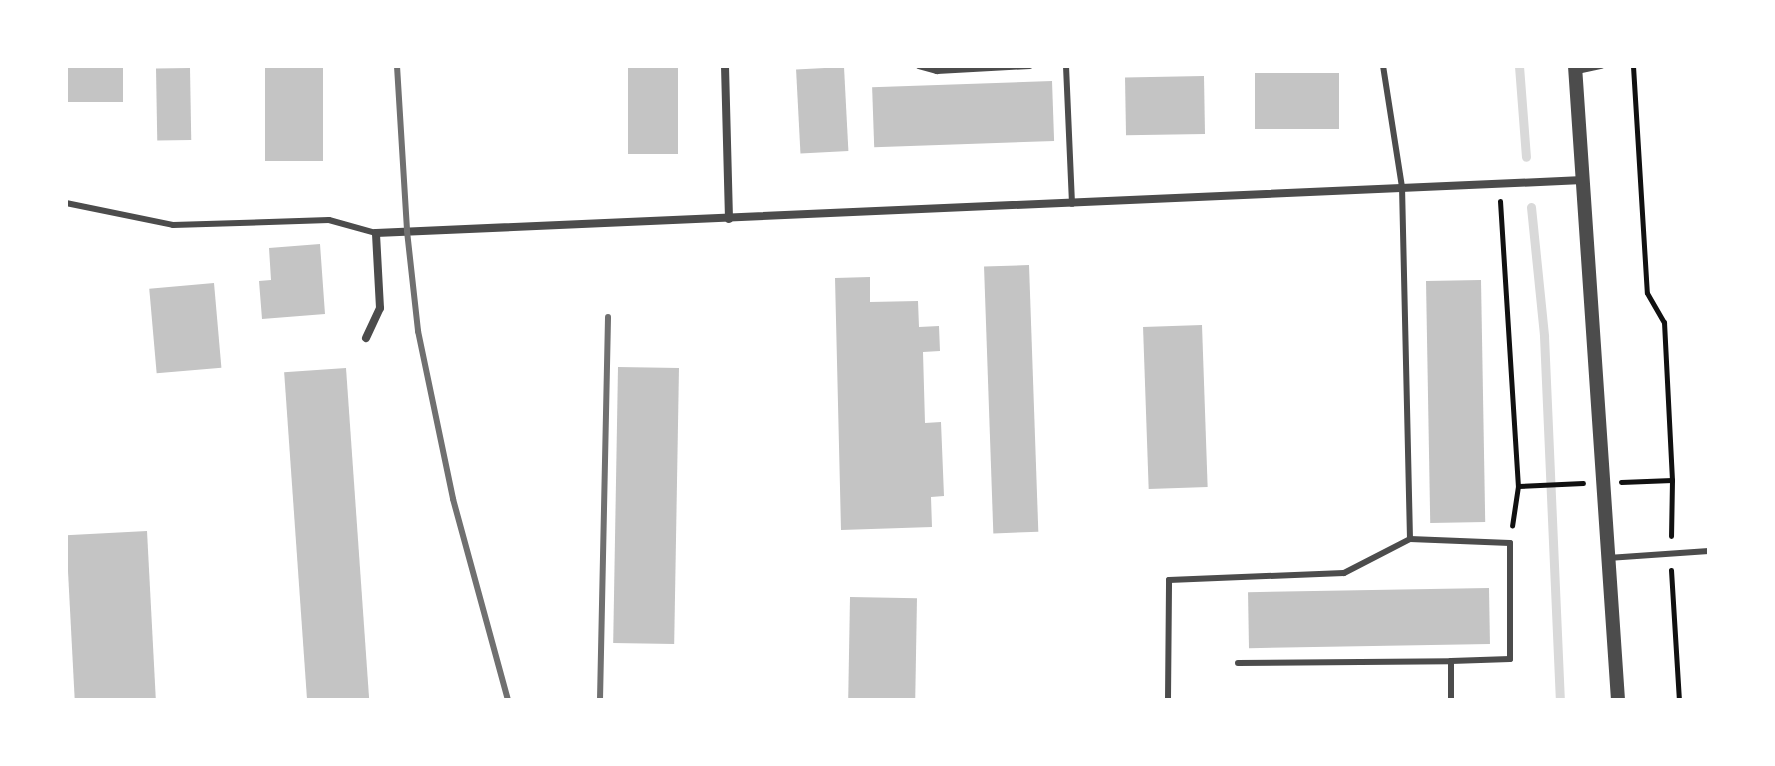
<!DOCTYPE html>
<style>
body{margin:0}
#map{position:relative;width:1775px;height:766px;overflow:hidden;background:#fff;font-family:"Times New Roman",serif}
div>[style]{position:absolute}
.stream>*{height:9px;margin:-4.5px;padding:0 4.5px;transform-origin:4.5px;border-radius:4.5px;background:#d9d9d9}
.building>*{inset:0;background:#c4c4c4;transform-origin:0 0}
.path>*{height:5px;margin:-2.5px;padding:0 2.5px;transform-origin:2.5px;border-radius:2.5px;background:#111}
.service>*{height:6px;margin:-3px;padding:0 3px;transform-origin:3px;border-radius:3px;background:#4c4c4c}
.minor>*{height:8px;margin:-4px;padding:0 4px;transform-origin:4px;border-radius:4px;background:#4c4c4c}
.tertiary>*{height:14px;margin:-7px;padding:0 7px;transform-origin:7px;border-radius:7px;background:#4c4c4c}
.rail>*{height:6px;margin:-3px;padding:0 3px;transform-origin:3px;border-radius:3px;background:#707070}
span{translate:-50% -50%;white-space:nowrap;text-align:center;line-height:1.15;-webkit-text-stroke:8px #fff;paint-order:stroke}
.frame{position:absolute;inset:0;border:68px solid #fff;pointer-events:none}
</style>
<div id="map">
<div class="stream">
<i style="left:1519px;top:66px;width:91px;rotate:85.6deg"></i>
<i style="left:1531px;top:207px;width:130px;rotate:84.2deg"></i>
<i style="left:1544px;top:336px;width:364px;rotate:87.5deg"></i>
</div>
<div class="building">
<i style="left:66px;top:66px;width:57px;height:36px"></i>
<i style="left:265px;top:66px;width:58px;height:95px"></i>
<i style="left:628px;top:66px;width:50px;height:88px"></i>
<i style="left:844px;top:67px;width:84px;height:48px;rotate:87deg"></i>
<i style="left:190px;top:68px;width:72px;height:34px;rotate:89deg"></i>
<i style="left:1339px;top:73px;width:56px;height:84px;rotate:90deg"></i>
<i style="left:1204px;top:76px;width:58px;height:79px;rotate:89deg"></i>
<i style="left:1052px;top:81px;width:60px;height:180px;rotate:88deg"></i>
<i style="clip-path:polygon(320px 244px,325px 314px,262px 319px,259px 281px,271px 280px,269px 248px)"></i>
<i style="left:1029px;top:265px;width:267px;height:45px;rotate:88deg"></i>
<i style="clip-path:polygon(870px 277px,870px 302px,918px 301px,919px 327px,939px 326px,940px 351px,923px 352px,925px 423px,941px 422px,944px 496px,931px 497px,932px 527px,841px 530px,835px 278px)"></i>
<i style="left:1481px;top:280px;width:242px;height:55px;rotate:89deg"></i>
<i style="left:214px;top:283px;width:85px;height:65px;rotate:85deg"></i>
<i style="left:1202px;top:325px;width:162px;height:59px;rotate:88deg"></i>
<i style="left:618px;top:367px;width:61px;height:276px;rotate:1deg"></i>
<i style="left:346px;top:368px;width:333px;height:62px;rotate:86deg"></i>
<i style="left:147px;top:531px;width:168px;height:81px;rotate:87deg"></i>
<i style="left:1489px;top:588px;width:56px;height:241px;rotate:89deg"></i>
<i style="left:850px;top:597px;width:67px;height:103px;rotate:1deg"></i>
</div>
<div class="path">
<i style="left:1633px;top:66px;width:227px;rotate:86.5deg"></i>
<i style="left:1647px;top:293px;width:34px;rotate:60deg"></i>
<i style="left:1664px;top:322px;width:158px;rotate:87.1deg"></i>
<i style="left:1672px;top:480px;width:56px;rotate:91deg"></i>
<i style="left:1500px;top:201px;width:286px;rotate:86.4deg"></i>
<i style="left:1518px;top:486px;width:40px;rotate:98.5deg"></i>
<i style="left:1621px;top:482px;width:51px;rotate:-2.2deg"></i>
<i style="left:1518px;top:486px;width:65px;rotate:-2.6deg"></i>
<i style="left:1671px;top:570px;width:130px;rotate:86.5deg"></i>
</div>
<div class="service">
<i style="left:919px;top:66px;width:19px;rotate:16deg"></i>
<i style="left:937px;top:71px;width:93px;rotate:-3.1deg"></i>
<i style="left:1066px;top:66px;width:138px;rotate:87.5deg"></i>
<i style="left:1577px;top:71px;width:25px;rotate:-12deg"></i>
<i style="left:66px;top:203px;width:109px;rotate:11.6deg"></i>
<i style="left:173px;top:225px;width:156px;rotate:-1.8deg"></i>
<i style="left:329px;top:220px;width:49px;rotate:15.5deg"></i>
<i style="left:1410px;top:539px;width:100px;rotate:2.3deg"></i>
<i style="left:1510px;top:543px;width:116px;rotate:90deg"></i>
<i style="left:1510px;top:659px;width:59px;rotate:178.1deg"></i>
<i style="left:1608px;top:558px;width:101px;rotate:-4deg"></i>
<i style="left:1238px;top:663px;width:213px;rotate:-0.5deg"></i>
<i style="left:1451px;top:661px;width:39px;rotate:90deg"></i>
<i style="left:1168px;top:700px;width:120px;rotate:-89.5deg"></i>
<i style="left:1169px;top:580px;width:175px;rotate:-2.3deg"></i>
<i style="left:1344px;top:573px;width:74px;rotate:-27.3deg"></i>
<i style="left:1410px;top:539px;width:352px;rotate:-91.3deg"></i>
<i style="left:1402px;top:187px;width:122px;rotate:-98.9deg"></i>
</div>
<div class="minor">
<i style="left:725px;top:66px;width:153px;rotate:88.5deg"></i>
<i style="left:366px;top:338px;width:33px;rotate:-65deg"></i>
<i style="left:380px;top:308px;width:75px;rotate:-93.1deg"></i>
<i style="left:376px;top:233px;width:1208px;rotate:-2.51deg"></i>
</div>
<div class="tertiary">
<i style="left:1575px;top:66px;width:635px;rotate:86.12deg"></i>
</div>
<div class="rail">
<i style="left:397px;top:66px;width:165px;rotate:86.5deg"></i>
<i style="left:407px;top:231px;width:101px;rotate:83.7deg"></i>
<i style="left:418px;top:331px;width:172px;rotate:78.2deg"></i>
<i style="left:453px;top:499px;width:208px;rotate:74.7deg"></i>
<i style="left:600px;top:700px;width:383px;rotate:-88.8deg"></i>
</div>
<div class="frame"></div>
</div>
